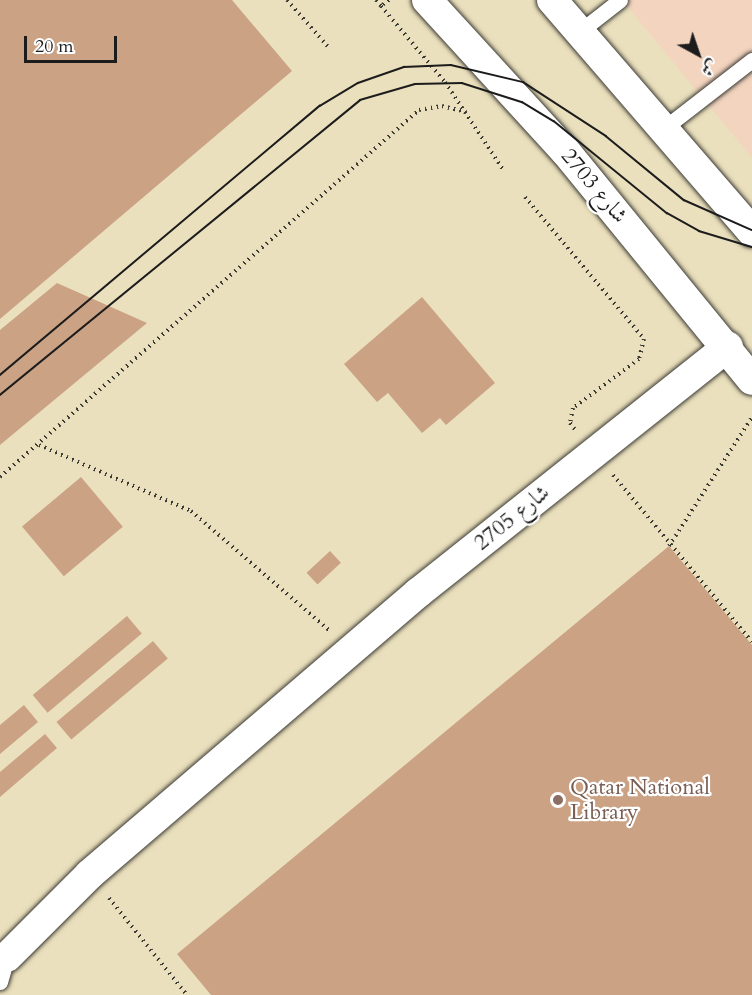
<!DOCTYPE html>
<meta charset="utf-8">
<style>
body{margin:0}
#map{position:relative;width:752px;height:995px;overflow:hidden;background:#eae0bd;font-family:Cardo,Amiri,serif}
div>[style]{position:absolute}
.built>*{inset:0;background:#f3d4bf}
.building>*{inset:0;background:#cba284;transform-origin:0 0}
.path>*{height:4px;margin-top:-2px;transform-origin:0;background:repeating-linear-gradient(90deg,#3b3934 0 1.5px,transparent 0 6px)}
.roads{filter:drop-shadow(0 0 2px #3b3934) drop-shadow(0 0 2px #3b3934)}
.lane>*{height:15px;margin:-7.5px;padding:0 7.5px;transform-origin:7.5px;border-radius:7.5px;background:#fff}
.street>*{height:30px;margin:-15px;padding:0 15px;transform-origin:15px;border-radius:15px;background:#fff}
.tram>*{height:1.5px;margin:-0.75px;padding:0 0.75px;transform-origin:0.75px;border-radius:0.75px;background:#1c1c1c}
.dots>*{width:16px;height:16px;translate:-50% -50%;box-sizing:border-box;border:3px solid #fff;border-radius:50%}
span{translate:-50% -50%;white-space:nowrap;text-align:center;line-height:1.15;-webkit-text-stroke:4.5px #fff;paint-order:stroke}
.street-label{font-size:22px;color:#1c1c1c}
.education-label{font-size:22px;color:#785e54}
.left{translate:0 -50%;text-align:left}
.north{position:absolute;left:668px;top:24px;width:60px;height:60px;-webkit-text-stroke:4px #fff;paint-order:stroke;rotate:140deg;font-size:16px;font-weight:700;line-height:24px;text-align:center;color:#1c1c1c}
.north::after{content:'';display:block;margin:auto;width:21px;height:27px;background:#1c1c1c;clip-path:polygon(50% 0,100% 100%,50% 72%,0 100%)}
.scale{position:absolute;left:24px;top:36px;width:93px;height:27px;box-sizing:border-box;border:3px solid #1c1c1c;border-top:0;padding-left:8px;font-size:18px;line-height:21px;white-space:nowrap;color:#1c1c1c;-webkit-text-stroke:4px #fff;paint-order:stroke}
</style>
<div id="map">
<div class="built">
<i style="clip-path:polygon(622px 0,752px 0,752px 158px)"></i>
</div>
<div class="building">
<i style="clip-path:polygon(0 0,232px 0,292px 71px,0 319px)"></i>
<i style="clip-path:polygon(57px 283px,147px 323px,0 445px,0 330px)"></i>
<i style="clip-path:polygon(422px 297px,495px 383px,446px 425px,440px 418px,422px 433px,388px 393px,377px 402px,344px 364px)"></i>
<i style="left:81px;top:477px;width:65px;height:77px;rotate:50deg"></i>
<i style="clip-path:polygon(669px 546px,752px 645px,752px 995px,211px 995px,177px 954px)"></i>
<i style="left:330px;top:551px;width:16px;height:32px;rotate:47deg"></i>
<i style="left:127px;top:616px;width:23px;height:123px;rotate:50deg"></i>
<i style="left:153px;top:641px;width:23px;height:126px;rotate:50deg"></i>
<i style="clip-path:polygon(24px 705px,38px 722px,0 754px,0 725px)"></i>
<i style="clip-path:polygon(45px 734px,57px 748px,0 797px,0 772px)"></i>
</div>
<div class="path">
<i style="left:287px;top:0;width:65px;rotate:48.7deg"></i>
<i style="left:376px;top:0;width:8px;rotate:50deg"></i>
<i style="left:389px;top:0;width:10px;rotate:143deg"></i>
<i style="left:381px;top:6px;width:99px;rotate:49.9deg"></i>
<i style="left:445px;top:82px;width:107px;rotate:56.5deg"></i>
<i style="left:525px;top:197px;width:185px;rotate:50deg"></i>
<i style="left:644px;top:339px;width:21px;rotate:104deg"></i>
<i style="left:639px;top:359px;width:82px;rotate:143.4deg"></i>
<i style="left:573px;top:408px;width:15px;rotate:101deg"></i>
<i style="left:570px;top:423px;width:10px;rotate:53deg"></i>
<i style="left:39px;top:445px;width:166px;rotate:23.5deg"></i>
<i style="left:191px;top:511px;width:184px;rotate:40.8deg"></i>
<i style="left:613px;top:475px;width:217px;rotate:50.2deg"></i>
<i style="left:0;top:477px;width:557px;rotate:-41.21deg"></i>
<i style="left:419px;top:110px;width:23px;rotate:-10deg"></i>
<i style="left:442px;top:106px;width:25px;rotate:14deg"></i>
<i style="left:669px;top:546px;width:153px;rotate:-57.2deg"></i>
<i style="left:109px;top:898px;width:124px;rotate:51.2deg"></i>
</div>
<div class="roads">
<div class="lane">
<i style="left:579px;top:32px;width:52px;rotate:-38deg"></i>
<i style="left:663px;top:129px;width:113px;rotate:-37.8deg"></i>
<i style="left:0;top:982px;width:26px;rotate:-74deg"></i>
</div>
<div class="street">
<i style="left:427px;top:0;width:206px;rotate:47.6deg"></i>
<i style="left:566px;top:152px;width:294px;rotate:50.8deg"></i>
<i style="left:552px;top:0;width:306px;rotate:49.2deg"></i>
<i style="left:7px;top:957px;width:117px;rotate:-45deg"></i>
<i style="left:90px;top:874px;width:432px;rotate:-40.6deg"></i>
<i style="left:418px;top:593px;width:396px;rotate:-38.5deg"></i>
</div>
</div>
<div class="tram">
<i style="left:0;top:375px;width:418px;rotate:-40.1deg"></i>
<i style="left:320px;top:106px;width:44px;rotate:-31.2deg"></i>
<i style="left:358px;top:83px;width:49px;rotate:-19.2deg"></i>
<i style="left:404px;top:67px;width:47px;rotate:-2.4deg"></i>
<i style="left:451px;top:65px;width:74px;rotate:13.3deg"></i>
<i style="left:523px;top:82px;width:99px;rotate:33deg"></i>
<i style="left:606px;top:136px;width:101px;rotate:39.4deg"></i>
<i style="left:684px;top:200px;width:74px;rotate:23.8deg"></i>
<i style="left:0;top:395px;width:465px;rotate:-39.3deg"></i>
<i style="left:360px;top:100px;width:57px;rotate:-16.2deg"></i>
<i style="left:415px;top:84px;width:47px;rotate:-1.2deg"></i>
<i style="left:462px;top:83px;width:63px;rotate:17.6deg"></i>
<i style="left:522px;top:102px;width:37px;rotate:31deg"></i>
<i style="left:554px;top:121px;width:146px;rotate:39.2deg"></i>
<i style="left:667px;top:213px;width:37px;rotate:29deg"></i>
<i style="left:699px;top:231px;width:55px;rotate:16.8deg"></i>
</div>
<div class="dots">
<i style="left:558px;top:800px;background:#8d6e63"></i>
</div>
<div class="street-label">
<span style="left:594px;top:186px;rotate:50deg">شارع 2703</span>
<span style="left:512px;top:518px;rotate:-39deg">شارع 2705</span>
</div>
<div class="education-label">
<span class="left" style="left:570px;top:800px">Qatar National<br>Library</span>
</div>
<div class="north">ش</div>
<div class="scale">20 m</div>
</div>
